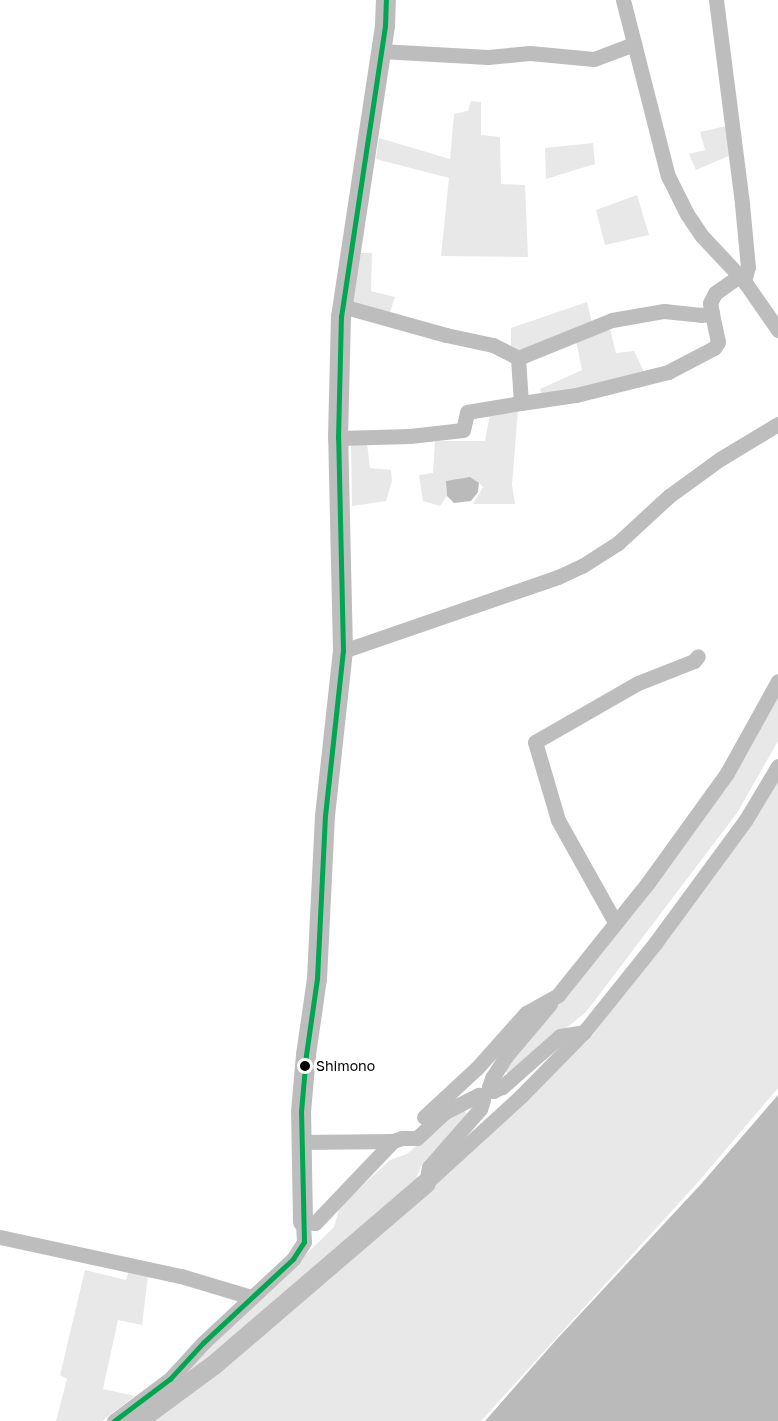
<!DOCTYPE html>
<style>
body{margin:0}
#map{position:relative;width:778px;height:1421px;overflow:hidden;background:#fff;font-family:"Golos Text",sans-serif}
div>[style]{position:absolute}
.green>*{inset:0;background:#e8e8e8}
.water>*{inset:0;background:#bababa}
.minor>*{height:15px;margin:-7.5px;padding:0 7.5px;transform-origin:7.5px;border-radius:7.5px;background:#bdbdbd}
.tertiary>*{height:20px;margin:-10px;padding:0 10px;transform-origin:10px;border-radius:10px;background:#bdbdbd}
.bus-1>*{height:4.5px;margin:-2.25px;padding:0 2.25px;transform-origin:2.25px;border-radius:2.25px;background:#00a651}
.dots>*{width:16px;height:16px;translate:-50% -50%;box-sizing:border-box;border:3px solid #fff;border-radius:50%}
span{translate:-50% -50%;white-space:nowrap;text-align:center;line-height:1.15;-webkit-text-stroke:6px #fff;paint-order:stroke}
.bus-label{font-size:14px;color:#000}
.left{translate:0 -50%;text-align:left}
</style>
<div id="map">
<div class="green">
<i style="clip-path:polygon(471px 101px,481px 102px,481px 135px,500px 137px,501px 184px,525px 185px,528px 257px,441px 256px,449px 178px,376px 159px,379px 138px,450px 159px,454px 114px,468px 111px)"></i>
<i style="clip-path:polygon(726px 126px,731px 155px,696px 170px,689px 154px,705px 150px,700px 132px)"></i>
<i style="clip-path:polygon(593px 143px,595px 164px,546px 179px,545px 148px)"></i>
<i style="clip-path:polygon(637px 195px,649px 235px,605px 245px,596px 210px)"></i>
<i style="clip-path:polygon(360px 253px,372px 253px,371px 291px,395px 297px,389px 315px,351px 303px)"></i>
<i style="clip-path:polygon(587px 302px,592px 323px,518px 352px,511px 348px,511px 328px)"></i>
<i style="clip-path:polygon(610px 329px,616px 353px,634px 351px,646px 376px,542px 397px,540px 389px,582px 370px,576px 341px)"></i>
<i style="clip-path:polygon(518px 409px,512px 485px,515px 504px,473px 504px,483px 487px,479px 483px,446px 481px,447px 496px,440px 506px,423px 501px,419px 475px,433px 473px,435px 441px,485px 441px,490px 414px)"></i>
<i style="clip-path:polygon(367px 443px,370px 468px,391px 470px,392px 481px,386px 501px,352px 506px,351px 444px)"></i>
<i style="clip-path:polygon(778px 692px,778px 741px,737px 813px,586px 1012px,509px 1075px,503px 1069px,606px 947px,730px 780px)"></i>
<i style="clip-path:polygon(778px 781px,778px 1088px,699px 1181px,481px 1421px,151px 1421px,411px 1206px,593px 1035px,761px 810px)"></i>
<i style="clip-path:polygon(464px 1109px,468px 1116px,421px 1166px,415px 1182px,204px 1365px,167px 1389px,334px 1227px,340px 1206px,390px 1160px,407px 1154px,451px 1115px)"></i>
<i style="clip-path:polygon(85px 1270px,126px 1280px,129px 1270px,148px 1276px,142px 1325px,118px 1320px,103px 1389px,135px 1396px,102px 1421px,56px 1421px,67px 1379px,60px 1375px)"></i>
</div>
<div class="water">
<i style="clip-path:polygon(470px 477px,479px 483px,478px 492px,471px 501px,454px 503px,447px 496px,446px 481px)"></i>
<i style="clip-path:polygon(778px 1095px,778px 1421px,485px 1421px,557px 1339px,702px 1183px)"></i>
</div>
<div class="minor">
<i style="left:623px;top:0;width:182px;rotate:75.7deg"></i>
<i style="left:668px;top:176px;width:42px;rotate:63.4deg"></i>
<i style="left:687px;top:214px;width:25px;rotate:56deg"></i>
<i style="left:701px;top:235px;width:63px;rotate:46.9deg"></i>
<i style="left:744px;top:281px;width:60px;rotate:55.2deg"></i>
<i style="left:716px;top:0;width:206px;rotate:82.7deg"></i>
<i style="left:742px;top:204px;width:63px;rotate:84.6deg"></i>
<i style="left:748px;top:267px;width:15px;rotate:106deg"></i>
<i style="left:380px;top:51px;width:108px;rotate:3.2deg"></i>
<i style="left:488px;top:57px;width:42px;rotate:-5.4deg"></i>
<i style="left:530px;top:53px;width:64px;rotate:5.4deg"></i>
<i style="left:594px;top:59px;width:43px;rotate:-20.6deg"></i>
<i style="left:342px;top:306px;width:108px;rotate:15.6deg"></i>
<i style="left:446px;top:335px;width:48px;rotate:12deg"></i>
<i style="left:493px;top:345px;width:28px;rotate:27deg"></i>
<i style="left:521px;top:403px;width:56px;rotate:-8.3deg"></i>
<i style="left:576px;top:395px;width:95px;rotate:-14deg"></i>
<i style="left:668px;top:372px;width:52px;rotate:-27.6deg"></i>
<i style="left:714px;top:348px;width:7px;rotate:-56deg"></i>
<i style="left:718px;top:342px;width:30px;rotate:-102deg"></i>
<i style="left:338px;top:438px;width:72px;rotate:-1.6deg"></i>
<i style="left:410px;top:436px;width:53px;rotate:-6.5deg"></i>
<i style="left:463px;top:430px;width:18px;rotate:-77deg"></i>
<i style="left:467px;top:412px;width:55px;rotate:-9.5deg"></i>
<i style="left:521px;top:403px;width:45px;rotate:-93.8deg"></i>
<i style="left:518px;top:358px;width:101px;rotate:-22deg"></i>
<i style="left:612px;top:320px;width:53px;rotate:-9.8deg"></i>
<i style="left:664px;top:311px;width:37px;rotate:6deg"></i>
<i style="left:701px;top:315px;width:11px;rotate:-10deg"></i>
<i style="left:712px;top:313px;width:10px;rotate:-101deg"></i>
<i style="left:710px;top:303px;width:11px;rotate:-63deg"></i>
<i style="left:715px;top:293px;width:29px;rotate:-35deg"></i>
<i style="left:343px;top:651px;width:227px;rotate:-19deg"></i>
<i style="left:558px;top:577px;width:26px;rotate:-25deg"></i>
<i style="left:582px;top:566px;width:43px;rotate:-32.6deg"></i>
<i style="left:618px;top:543px;width:69px;rotate:-42.7deg"></i>
<i style="left:669px;top:496px;width:63px;rotate:-36deg"></i>
<i style="left:720px;top:459px;width:68px;rotate:-31.1deg"></i>
<i style="left:615px;top:922px;width:117px;rotate:-119.2deg"></i>
<i style="left:558px;top:820px;width:81px;rotate:-106.4deg"></i>
<i style="left:535px;top:742px;width:119px;rotate:-29.8deg"></i>
<i style="left:638px;top:683px;width:60px;rotate:-21.4deg"></i>
<i style="left:694px;top:661px;width:6px;rotate:-51deg"></i>
<i style="left:550px;top:1004px;width:68px;rotate:130.2deg"></i>
<i style="left:506px;top:1056px;width:26px;rotate:122deg"></i>
<i style="left:492px;top:1078px;width:9px;rotate:108deg"></i>
<i style="left:489px;top:1087px;width:6px;rotate:45deg"></i>
<i style="left:493px;top:1091px;width:10px;rotate:-24deg"></i>
<i style="left:502px;top:1087px;width:77px;rotate:-41.3deg"></i>
<i style="left:560px;top:1036px;width:24px;rotate:-9deg"></i>
<i style="left:424px;top:1117px;width:72px;rotate:-42.8deg"></i>
<i style="left:477px;top:1068px;width:74px;rotate:-48.3deg"></i>
<i style="left:526px;top:1013px;width:37px;rotate:-29deg"></i>
<i style="left:558px;top:995px;width:142px;rotate:-51.3deg"></i>
<i style="left:647px;top:884px;width:137px;rotate:-54.2deg"></i>
<i style="left:727px;top:773px;width:105px;rotate:-61deg"></i>
<i style="left:302px;top:1142px;width:91px;rotate:-0.6deg"></i>
<i style="left:428px;top:1181px;width:126px;rotate:-42.4deg"></i>
<i style="left:521px;top:1096px;width:90px;rotate:-45.5deg"></i>
<i style="left:584px;top:1032px;width:115px;rotate:-51.3deg"></i>
<i style="left:656px;top:942px;width:150px;rotate:-53.7deg"></i>
<i style="left:745px;top:821px;width:64px;rotate:-59deg"></i>
<i style="left:0;top:1237px;width:185px;rotate:12.2deg"></i>
<i style="left:181px;top:1276px;width:73px;rotate:16.7deg"></i>
<i style="left:114px;top:1421px;width:70px;rotate:-36.9deg"></i>
<i style="left:170px;top:1379px;width:49px;rotate:-47.5deg"></i>
<i style="left:203px;top:1343px;width:123px;rotate:-43deg"></i>
<i style="left:293px;top:1259px;width:20px;rotate:-57deg"></i>
<i style="left:304px;top:1242px;width:20px;rotate:-93deg"></i>
<i style="left:303px;top:1222px;width:12px;rotate:5deg"></i>
<i style="left:315px;top:1223px;width:113px;rotate:-46.4deg"></i>
<i style="left:393px;top:1141px;width:9px;rotate:-18deg"></i>
<i style="left:402px;top:1138px;width:15px"></i>
<i style="left:417px;top:1138px;width:38px;rotate:-43deg"></i>
<i style="left:445px;top:1112px;width:38px;rotate:-27deg"></i>
<i style="left:479px;top:1095px;width:6px;rotate:51deg"></i>
<i style="left:483px;top:1100px;width:9px;rotate:108deg"></i>
<i style="left:480px;top:1109px;width:77px;rotate:131.3deg"></i>
<i style="left:429px;top:1167px;width:16px;rotate:101deg"></i>
</div>
<div class="tertiary">
<i style="left:303px;top:1222px;width:110px;rotate:-91deg"></i>
<i style="left:301px;top:1112px;width:57px;rotate:-85deg"></i>
<i style="left:306px;top:1055px;width:77px;rotate:-81.8deg"></i>
<i style="left:317px;top:979px;width:163px;rotate:-87.2deg"></i>
<i style="left:325px;top:816px;width:166px;rotate:-83.8deg"></i>
<i style="left:343px;top:651px;width:213px;rotate:-91.3deg"></i>
<i style="left:338px;top:438px;width:121px;rotate:-88.6deg"></i>
<i style="left:341px;top:317px;width:294px;rotate:-81.4deg"></i>
<i style="left:385px;top:26px;width:26px;rotate:-88deg"></i>
<i style="left:138px;top:1421px;width:94px;rotate:-36.4deg"></i>
<i style="left:214px;top:1365px;width:279px;rotate:-40.6deg"></i>
</div>
<div class="bus-1">
<i style="left:114px;top:1421px;width:70px;rotate:-36.9deg"></i>
<i style="left:170px;top:1379px;width:49px;rotate:-47.5deg"></i>
<i style="left:203px;top:1343px;width:123px;rotate:-43deg"></i>
<i style="left:293px;top:1259px;width:20px;rotate:-57deg"></i>
<i style="left:304px;top:1242px;width:130px;rotate:-91.3deg"></i>
<i style="left:301px;top:1112px;width:57px;rotate:-85deg"></i>
<i style="left:306px;top:1055px;width:77px;rotate:-81.8deg"></i>
<i style="left:317px;top:979px;width:163px;rotate:-87.2deg"></i>
<i style="left:325px;top:816px;width:166px;rotate:-83.8deg"></i>
<i style="left:343px;top:651px;width:213px;rotate:-91.3deg"></i>
<i style="left:338px;top:438px;width:121px;rotate:-88.6deg"></i>
<i style="left:341px;top:317px;width:294px;rotate:-81.4deg"></i>
<i style="left:385px;top:26px;width:26px;rotate:-88deg"></i>
</div>
<div class="dots">
<i style="left:305px;top:1066px;background:#000"></i>
</div>
<div class="bus-label">
<span class="left" style="left:316px;top:1066px">Shimono</span>
</div>
</div>
